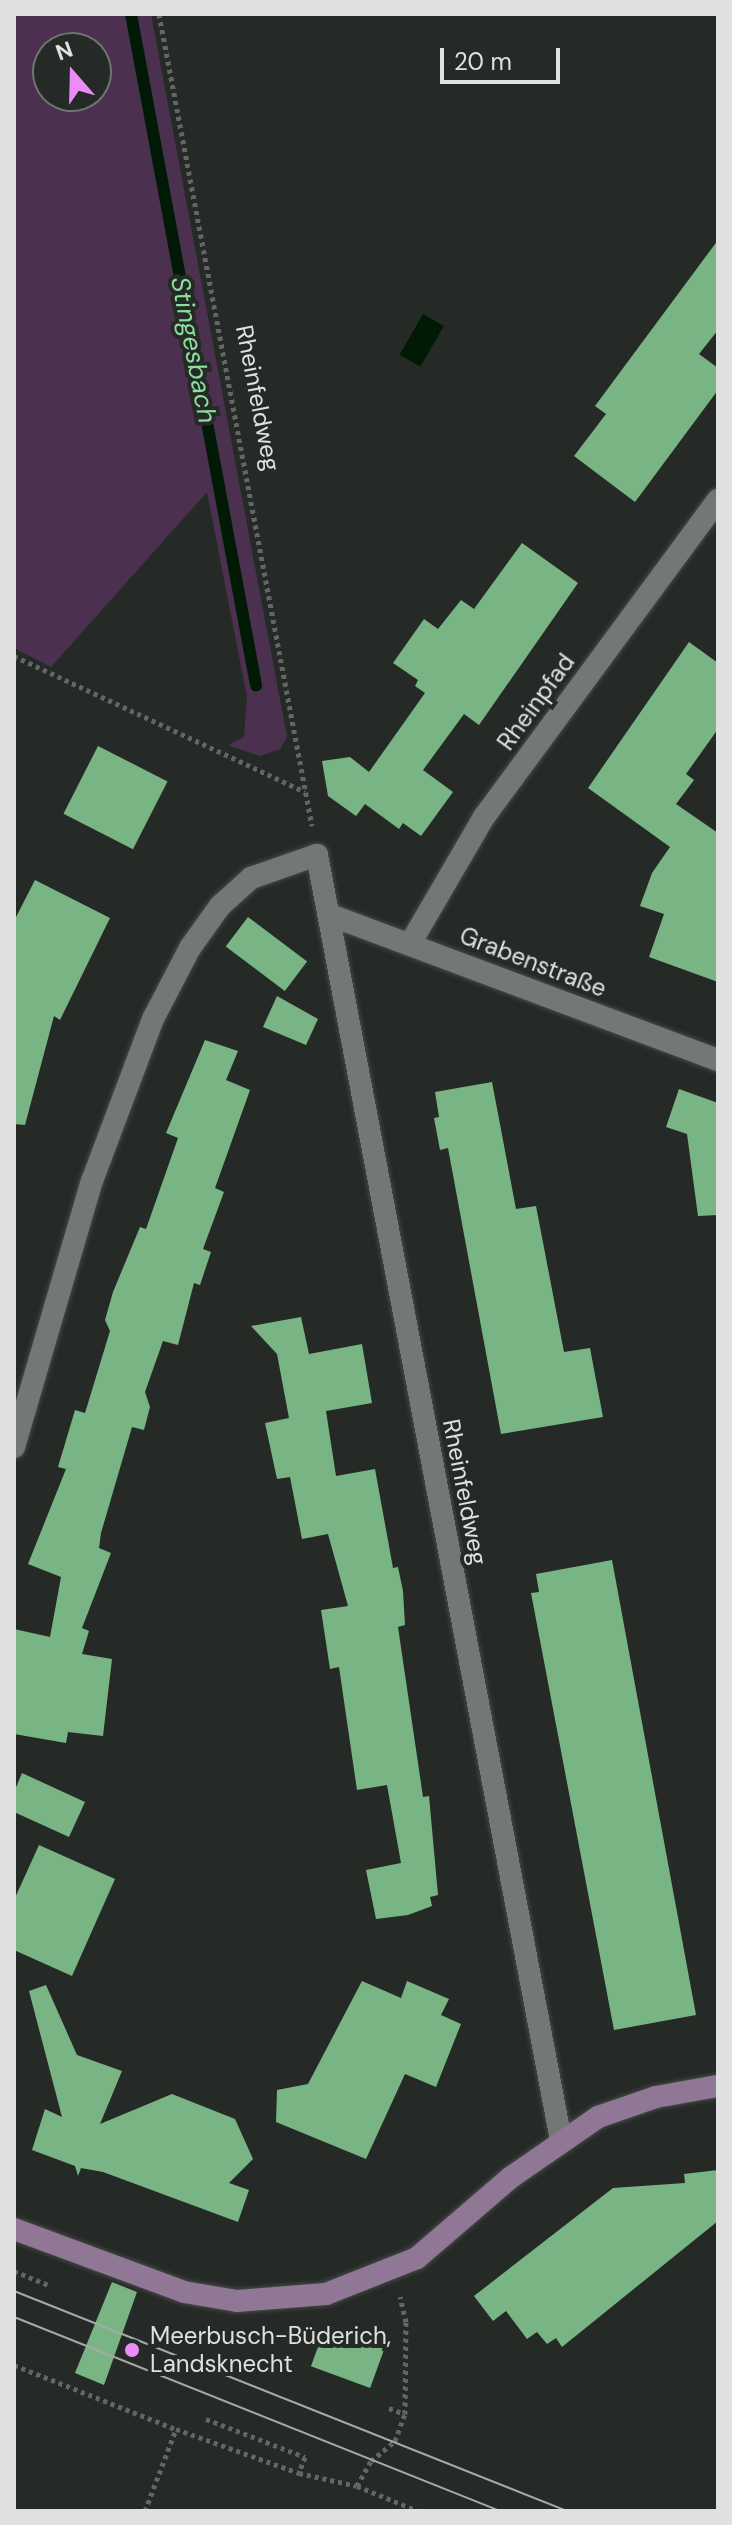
<!DOCTYPE html>
<meta charset="utf-8">
<style>
body{margin:0}
#map{position:relative;width:732px;height:2525px;overflow:hidden;background:#262a27;font-family:"DM Sans",sans-serif}
div>[style]{position:absolute}
.green>*{inset:0;background:#4b314f}
.water>*{inset:0;background:#001a05;transform-origin:0 0}
.stream>*{height:12px;margin:-6px;padding:0 6px;transform-origin:6px;border-radius:6px;background:#001a05}
.building>*{inset:0;background:#79b584;transform-origin:0 0}
.path>*{height:5px;margin-top:-2.5px;transform-origin:0;background:repeating-linear-gradient(90deg,#636664 0 4px,transparent 0 8px)}
.roads{filter:drop-shadow(0 0 2px #454946) drop-shadow(0 0 2px #454946)}
.minor>*{height:22px;margin:-11px;padding:0 11px;transform-origin:11px;border-radius:11px;background:#747875}
.secondary>*{height:22px;margin:-11px;padding:0 11px;transform-origin:11px;border-radius:11px;background:#907795}
.tram>*{height:2px;margin:-1px;padding:0 1px;transform-origin:1px;border-radius:1px;background:#a6a9a7}
.dots>*{width:22px;height:22px;translate:-50% -50%;box-sizing:border-box;border:4px solid #262a27;border-radius:50%}
span{translate:-50% -50%;white-space:nowrap;text-align:center;line-height:1.15;-webkit-text-stroke:8px #262a27;paint-order:stroke}
.street-label{font-size:24px;color:#dee1df}
.poi-label{font-size:24px;color:#dee1df}
.left{translate:0 -50%;text-align:left}
.water-label{font-size:26px;color:#8bdf9b;font-style:italic}
.frame{position:absolute;inset:0;border:16px solid #dee1df;pointer-events:none}
.north{position:absolute;left:32px;top:32px;width:80px;height:80px;box-sizing:border-box;background:#262a27;border:2px solid #707371;border-radius:50%;rotate:340deg;font-size:22px;font-weight:700;line-height:32px;text-align:center;color:#dee1df}
.north::after{content:'';display:block;margin:auto;width:28px;height:36px;background:#ec8cfa;clip-path:polygon(50% 0,100% 100%,50% 72%,0 100%)}
.scale{position:absolute;left:440px;top:48px;width:120px;height:36px;box-sizing:border-box;border:4px solid #dee1df;border-top:0;padding-left:10px;font-size:24px;line-height:28px;white-space:nowrap;color:#dee1df;-webkit-text-stroke:6px #262a27;paint-order:stroke}
</style>
<div id="map">
<div class="green">
<i style="clip-path:polygon(evenodd,14px 14px,151px 14px,287px 737px,280px 749px,260px 756px,228px 745px,244px 737px,247px 697px,207px 492px,51px 667px,14px 648px,14px 14px,48px 48px,96px 48px,96px 96px,48px 96px,48px 48px)"></i>
</div>
<div class="water">
<i style="left:423px;top:314px;width:24px;height:47px;rotate:30deg"></i>
</div>
<div class="stream">
<i style="left:131px;top:14px;width:683px;rotate:79.45deg"></i>
</div>
<div class="building">
<i style="clip-path:polygon(718px 240px,718px 330px,699px 354px,718px 368px,718px 390px,635px 502px,574px 456px,606px 414px,595px 406px)"></i>
<i style="clip-path:polygon(522px 543px,578px 583px,479px 725px,464px 714px,423px 770px,453px 792px,421px 836px,403px 823px,399px 829px,365px 804px,356px 816px,328px 796px,322px 761px,350px 757px,369px 772px,425px 693px,415px 686px,418px 680px,393px 663px,424px 619px,438px 629px,461px 600px,474px 609px)"></i>
<i style="clip-path:polygon(689px 642px,718px 663px,718px 729px,686px 774px,694px 780px,676px 804px,718px 833px,718px 982px,649px 957px,664px 914px,640px 906px,652px 873px,670px 847px,588px 788px)"></i>
<i style="left:98px;top:746px;width:78px;height:76px;rotate:27deg"></i>
<i style="clip-path:polygon(35px 880px,110px 918px,60px 1020px,54px 1016px,25px 1125px,14px 1124px,14px 921px)"></i>
<i style="left:248px;top:917px;width:74px;height:37px;rotate:37deg"></i>
<i style="clip-path:polygon(277px 996px,318px 1019px,306px 1045px,263px 1027px)"></i>
<i style="clip-path:polygon(205px 1040px,238px 1051px,226px 1080px,250px 1090px,215px 1188px,224px 1192px,203px 1249px,211px 1252px,200px 1285px,194px 1283px,178px 1345px,163px 1341px,145px 1392px,150px 1407px,144px 1430px,132px 1427px,101px 1533px,99px 1548px,111px 1553px,82px 1628px,89px 1631px,82px 1654px,112px 1659px,103px 1736px,68px 1732px,66px 1743px,14px 1734px,14px 1629px,50px 1637px,61px 1577px,28px 1564px,66px 1469px,58px 1467px,75px 1410px,85px 1413px,110px 1331px,105px 1320px,113px 1292px,140px 1227px,146px 1229px,178px 1138px,166px 1133px)"></i>
<i style="clip-path:polygon(492px 1082px,516px 1209px,536px 1206px,564px 1352px,590px 1348px,603px 1417px,501px 1434px,448px 1148px,440px 1150px,434px 1118px,439px 1117px,435px 1092px)"></i>
<i style="clip-path:polygon(679px 1089px,718px 1103px,718px 1215px,698px 1216px,687px 1134px,666px 1127px)"></i>
<i style="clip-path:polygon(301px 1317px,309px 1354px,362px 1344px,372px 1403px,326px 1411px,336px 1476px,375px 1469px,393px 1568px,398px 1567px,403px 1591px,405px 1625px,398px 1627px,423px 1797px,429px 1796px,438px 1895px,430px 1897px,432px 1906px,408px 1915px,376px 1919px,366px 1870px,401px 1863px,387px 1785px,357px 1790px,339px 1667px,330px 1669px,321px 1610px,348px 1606px,328px 1534px,302px 1539px,290px 1477px,277px 1479px,265px 1423px,289px 1418px,277px 1354px,251px 1326px)"></i>
<i style="clip-path:polygon(612px 1560px,696px 2015px,614px 2030px,531px 1593px,539px 1592px,536px 1574px)"></i>
<i style="clip-path:polygon(22px 1773px,85px 1802px,69px 1837px,14px 1812px,14px 1792px)"></i>
<i style="clip-path:polygon(39px 1845px,115px 1879px,72px 1976px,14px 1950px,14px 1900px)"></i>
<i style="clip-path:polygon(362px 1981px,401px 1998px,407px 1981px,449px 1999px,441px 2015px,461px 2024px,436px 2087px,405px 2074px,366px 2159px,276px 2122px,277px 2090px,308px 2084px)"></i>
<i style="clip-path:polygon(46px 1985px,77px 2055px,122px 2071px,100px 2124px,172px 2094px,235px 2119px,253px 2159px,229px 2183px,249px 2190px,238px 2222px,103px 2172px,81px 2168px,78px 2176px,75px 2166px,32px 2150px,45px 2109px,62px 2117px,29px 1991px)"></i>
<i style="clip-path:polygon(718px 2170px,718px 2221px,562px 2347px,556px 2338px,547px 2344px,537px 2332px,527px 2339px,506px 2311px,493px 2321px,474px 2296px,613px 2188px,685px 2183px,684px 2174px)"></i>
<i style="clip-path:polygon(112px 2282px,137px 2292px,104px 2385px,75px 2373px)"></i>
<i style="left:326px;top:2325px;width:63px;height:44px;rotate:20deg"></i>
</div>
<div class="path">
<i style="left:159px;top:14px;width:826px;rotate:79.33deg"></i>
<i style="left:14px;top:656px;width:321px;rotate:25deg"></i>
<i style="left:14px;top:2271px;width:38px;rotate:22deg"></i>
<i style="left:14px;top:2365px;width:174px;rotate:21.6deg"></i>
<i style="left:389px;top:2408px;width:17px;rotate:21deg"></i>
<i style="left:206px;top:2419px;width:106px;rotate:21deg"></i>
<i style="left:305px;top:2457px;width:17px;rotate:111deg"></i>
<i style="left:299px;top:2473px;width:59px;rotate:12.6deg"></i>
<i style="left:357px;top:2486px;width:66px;rotate:22.3deg"></i>
<i style="left:357px;top:2486px;width:29px;rotate:-61deg"></i>
<i style="left:371px;top:2461px;width:31px;rotate:-40deg"></i>
<i style="left:395px;top:2441px;width:29px;rotate:-70deg"></i>
<i style="left:405px;top:2414px;width:92px;rotate:-89.4deg"></i>
<i style="left:406px;top:2322px;width:26px;rotate:-103deg"></i>
<i style="left:145px;top:2511px;width:88px;rotate:-69.3deg"></i>
<i style="left:176px;top:2429px;width:131px;rotate:19.7deg"></i>
</div>
<div class="roads">
<div class="minor">
<i style="left:330px;top:915px;width:414px;rotate:20.5deg"></i>
<i style="left:410px;top:944px;width:147px;rotate:-59.8deg"></i>
<i style="left:484px;top:817px;width:394px;rotate:-53.6deg"></i>
<i style="left:14px;top:1447px;width:277px;rotate:-73.7deg"></i>
<i style="left:92px;top:1181px;width:173px;rotate:-69.4deg"></i>
<i style="left:153px;top:1019px;width:80px;rotate:-62.5deg"></i>
<i style="left:190px;top:948px;width:52px;rotate:-54.5deg"></i>
<i style="left:220px;top:906px;width:42px;rotate:-42.1deg"></i>
<i style="left:251px;top:878px;width:70px;rotate:-19.2deg"></i>
<i style="left:317px;top:855px;width:1308px;rotate:79.25deg"></i>
</div>
<div class="secondary">
<i style="left:14px;top:2229px;width:181px;rotate:20.3deg"></i>
<i style="left:184px;top:2292px;width:54px;rotate:9.6deg"></i>
<i style="left:237px;top:2301px;width:89px;rotate:-4.5deg"></i>
<i style="left:326px;top:2294px;width:98px;rotate:-21.6deg"></i>
<i style="left:417px;top:2258px;width:123px;rotate:-40.7deg"></i>
<i style="left:510px;top:2178px;width:107px;rotate:-34.7deg"></i>
<i style="left:598px;top:2117px;width:61px;rotate:-19deg"></i>
<i style="left:656px;top:2097px;width:63px;rotate:-10.1deg"></i>
</div>
</div>
<div class="tram">
<i style="left:14px;top:2291px;width:595px;rotate:21.69deg"></i>
<i style="left:14px;top:2317px;width:523px;rotate:21.76deg"></i>
</div>
<div class="dots">
<i style="left:132px;top:2350px;background:#ec8cfa"></i>
</div>
<div class="street-label">
<span style="left:258px;top:398px;rotate:79deg">Rheinfeldweg</span>
<span style="left:536px;top:702px;rotate:-54deg">Rheinpfad</span>
<span style="left:533px;top:962px;rotate:21deg">Grabenstraße</span>
<span style="left:465px;top:1492px;rotate:79deg">Rheinfeldweg</span>
</div>
<div class="poi-label">
<span class="left" style="left:150px;top:2350px">Meerbusch-Büderich,<br>Landsknecht</span>
</div>
<div class="water-label">
<span style="left:193px;top:350px;rotate:79deg">Stingesbach</span>
</div>
<div class="frame"></div>
<div class="north">N</div>
<div class="scale">20 m</div>
</div>
